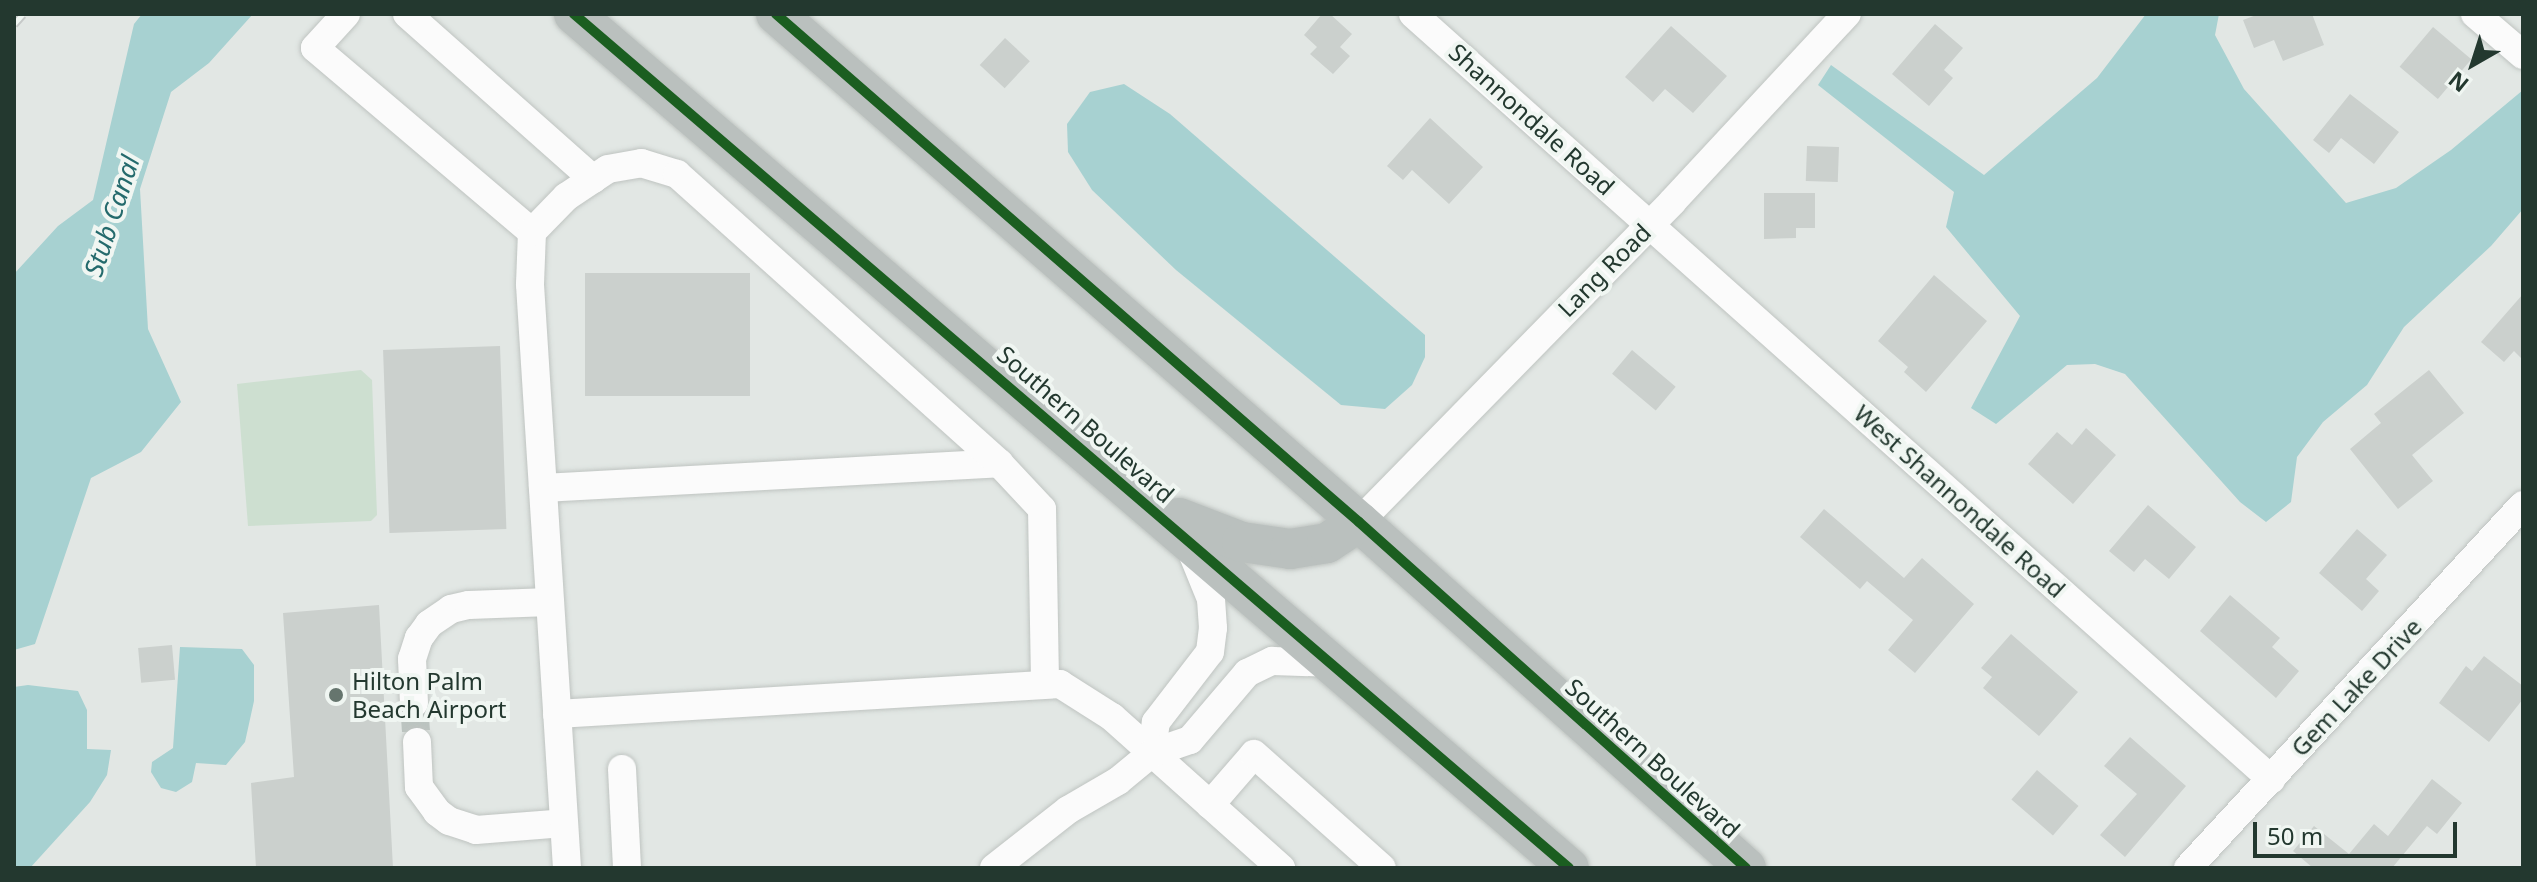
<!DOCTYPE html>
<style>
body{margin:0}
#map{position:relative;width:2537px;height:882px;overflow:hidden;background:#e2e7e4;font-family:"Noto Sans",sans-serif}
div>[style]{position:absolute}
.green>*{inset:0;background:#cddfd0}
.water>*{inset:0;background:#a7d1d1}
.building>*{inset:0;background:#cbd0cd;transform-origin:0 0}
.minor-tunnel>*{height:28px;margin-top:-14px;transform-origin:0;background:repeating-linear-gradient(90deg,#bcc4c0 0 28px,transparent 0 42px)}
.roads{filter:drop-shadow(0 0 2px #bfc4c1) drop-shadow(0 0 2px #bfc4c1)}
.minor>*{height:28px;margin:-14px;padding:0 14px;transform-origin:14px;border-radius:14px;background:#fbfbfb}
.highway>*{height:40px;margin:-20px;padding:0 20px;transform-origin:20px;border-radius:20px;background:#bac0be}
.rail>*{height:9px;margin-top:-4.5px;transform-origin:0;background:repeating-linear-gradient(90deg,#f0f6f2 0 18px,#c6c9c8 0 36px);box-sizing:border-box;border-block:2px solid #c6c9c8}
.cycleway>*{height:10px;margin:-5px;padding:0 5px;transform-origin:5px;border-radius:5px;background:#1b5e20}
.dots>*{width:22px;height:22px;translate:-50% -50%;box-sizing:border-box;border:4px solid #f0f6f2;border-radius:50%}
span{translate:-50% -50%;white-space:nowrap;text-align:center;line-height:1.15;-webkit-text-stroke:8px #f0f6f2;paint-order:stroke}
.street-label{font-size:24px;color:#23382f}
.poi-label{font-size:24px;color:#23382f}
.left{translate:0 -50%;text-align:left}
.water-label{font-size:26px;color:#246a6c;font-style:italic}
.frame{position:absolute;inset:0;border:16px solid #23382f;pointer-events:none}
.north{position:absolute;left:2433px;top:24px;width:80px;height:80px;-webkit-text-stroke:6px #f0f6f2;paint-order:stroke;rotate:219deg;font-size:22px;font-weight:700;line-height:32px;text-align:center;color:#23382f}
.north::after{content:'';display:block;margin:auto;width:28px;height:36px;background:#23382f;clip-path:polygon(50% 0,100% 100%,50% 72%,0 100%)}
.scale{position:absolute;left:2253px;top:822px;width:204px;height:36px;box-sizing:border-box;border:4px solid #23382f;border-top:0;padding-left:10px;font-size:24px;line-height:28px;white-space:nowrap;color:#23382f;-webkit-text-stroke:6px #f0f6f2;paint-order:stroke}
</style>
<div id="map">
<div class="green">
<i style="clip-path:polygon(361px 370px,372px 380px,377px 515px,371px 521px,248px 526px,237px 384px)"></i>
</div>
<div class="water">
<i style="clip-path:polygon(142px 14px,253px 14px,209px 63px,171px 92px,140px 189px,148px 329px,181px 402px,141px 452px,91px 478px,35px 644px,14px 650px,14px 274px,58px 226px,93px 200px,134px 24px)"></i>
<i style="clip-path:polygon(2146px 14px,2219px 14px,2215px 35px,2244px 89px,2346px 203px,2396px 188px,2451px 150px,2523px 90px,2523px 209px,2491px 246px,2404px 327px,2367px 385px,2323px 422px,2297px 457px,2291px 502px,2266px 522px,2240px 502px,2125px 374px,2095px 364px,2067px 365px,1996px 424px,1971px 408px,2020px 316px,1946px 227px,1954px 192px,1818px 85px,1831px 65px,1984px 175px,2097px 78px)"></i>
<i style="clip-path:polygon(1124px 84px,1170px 114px,1425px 335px,1425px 357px,1412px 385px,1385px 409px,1341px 405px,1176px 270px,1092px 190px,1068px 152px,1067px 124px,1090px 92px)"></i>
<i style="clip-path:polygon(180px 647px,242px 649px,254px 665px,254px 701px,245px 742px,226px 765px,196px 763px,192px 782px,176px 792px,161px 788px,151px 772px,152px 762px,173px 748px)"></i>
<i style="clip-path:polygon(28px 685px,78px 691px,87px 710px,87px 749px,111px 750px,107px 775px,90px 802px,30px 868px,14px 868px,14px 687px)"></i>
</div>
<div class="building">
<i style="clip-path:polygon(1322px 14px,1330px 14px,1352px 34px,1340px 47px,1350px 56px,1333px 74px,1310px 54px,1317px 47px,1304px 35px)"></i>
<i style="clip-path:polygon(2259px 14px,2312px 14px,2324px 45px,2283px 61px,2274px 40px,2254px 48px,2243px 20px)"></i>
<i style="clip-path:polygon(1935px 24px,1963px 48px,1944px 70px,1953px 78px,1929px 106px,1892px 74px)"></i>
<i style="clip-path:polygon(1671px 26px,1727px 76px,1693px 113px,1665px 89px,1653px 102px,1625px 77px)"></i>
<i style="left:2433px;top:27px;width:50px;height:52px;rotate:40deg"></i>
<i style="left:1005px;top:38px;width:34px;height:37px;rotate:43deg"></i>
<i style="clip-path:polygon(2350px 94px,2399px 132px,2374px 164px,2341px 138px,2329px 153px,2313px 140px)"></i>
<i style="clip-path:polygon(1430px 118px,1483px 167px,1449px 204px,1412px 170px,1403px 180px,1387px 166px)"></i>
<i style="left:1807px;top:146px;width:32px;height:35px;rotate:2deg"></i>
<i style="clip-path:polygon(1764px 193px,1815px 193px,1815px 228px,1796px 228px,1796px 238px,1764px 239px)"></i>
<i style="left:585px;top:273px;width:165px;height:123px"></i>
<i style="clip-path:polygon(1934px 275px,1987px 321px,1926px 392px,1904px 372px,1908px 367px,1878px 341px)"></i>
<i style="clip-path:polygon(2523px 294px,2523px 360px,2514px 351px,2504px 362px,2481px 342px)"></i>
<i style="left:500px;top:346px;width:183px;height:117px;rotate:88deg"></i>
<i style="left:1632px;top:350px;width:57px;height:31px;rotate:40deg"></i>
<i style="clip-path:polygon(2429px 370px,2464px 413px,2412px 455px,2433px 481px,2398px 509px,2350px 449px,2381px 423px,2374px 414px)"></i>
<i style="clip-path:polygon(2086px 428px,2116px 455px,2073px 504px,2028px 464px,2057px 432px,2072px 445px)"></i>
<i style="clip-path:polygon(2148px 505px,2196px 547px,2169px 579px,2145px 559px,2134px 572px,2109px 551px)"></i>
<i style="clip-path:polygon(1824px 509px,1904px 578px,1922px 558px,1974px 604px,1915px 673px,1888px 650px,1913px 620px,1867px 581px,1860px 589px,1800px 537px)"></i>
<i style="clip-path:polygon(2357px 529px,2387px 555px,2366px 579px,2379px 591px,2362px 611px,2319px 573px)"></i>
<i style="clip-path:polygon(2230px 595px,2280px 638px,2272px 647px,2299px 671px,2276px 698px,2200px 631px)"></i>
<i style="clip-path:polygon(379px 605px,393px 868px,256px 868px,251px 783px,294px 777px,283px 613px)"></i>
<i style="clip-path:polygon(2011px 634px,2078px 692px,2039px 736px,1983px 688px,1992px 677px,1981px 668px)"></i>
<i style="left:172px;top:645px;width:35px;height:34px;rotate:85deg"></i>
<i style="clip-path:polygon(2484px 656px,2523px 686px,2523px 699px,2489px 742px,2439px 703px,2466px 666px,2472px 671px)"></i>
<i style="clip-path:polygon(2130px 737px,2186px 786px,2125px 857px,2100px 835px,2137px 794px,2104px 766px)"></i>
<i style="left:2037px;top:770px;width:55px;height:39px;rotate:41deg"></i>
<i style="clip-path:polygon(2432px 779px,2462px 803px,2437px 834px,2427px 826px,2392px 868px,2313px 868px,2293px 851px,2314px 826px,2349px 854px,2374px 824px,2388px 836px)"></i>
</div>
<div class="minor-tunnel">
<i style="left:414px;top:703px;width:39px;rotate:86deg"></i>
</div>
<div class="roads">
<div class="minor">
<i style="left:346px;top:14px;width:46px;rotate:132.4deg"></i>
<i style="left:315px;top:48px;width:285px;rotate:40.3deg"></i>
<i style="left:407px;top:14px;width:249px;rotate:41.6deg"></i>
<i style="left:1413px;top:14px;width:1150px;rotate:41.72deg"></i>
<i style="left:2475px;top:14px;width:63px;rotate:40.5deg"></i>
<i style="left:543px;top:488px;width:457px;rotate:-3.1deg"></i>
<i style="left:1359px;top:522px;width:448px;rotate:-45.6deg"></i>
<i style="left:1672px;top:202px;width:257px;rotate:-47.1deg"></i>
<i style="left:414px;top:703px;width:44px;rotate:-92.6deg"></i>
<i style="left:412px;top:659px;width:22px;rotate:-72deg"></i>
<i style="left:419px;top:638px;width:17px;rotate:-54deg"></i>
<i style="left:429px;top:624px;width:27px;rotate:-34deg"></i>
<i style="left:451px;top:609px;width:18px;rotate:-13deg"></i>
<i style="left:469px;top:605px;width:81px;rotate:-2.1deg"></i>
<i style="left:557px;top:714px;width:504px;rotate:-3.41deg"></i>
<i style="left:1060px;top:684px;width:62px;rotate:32.4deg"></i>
<i style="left:1112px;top:717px;width:227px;rotate:41.8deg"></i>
<i style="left:417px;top:742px;width:45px;rotate:87.5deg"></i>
<i style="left:419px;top:787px;width:31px;rotate:54deg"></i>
<i style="left:437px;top:812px;width:15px;rotate:37deg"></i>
<i style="left:449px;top:821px;width:28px;rotate:18deg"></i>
<i style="left:476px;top:830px;width:88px;rotate:-4.5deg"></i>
<i style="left:1152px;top:753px;width:31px;rotate:-83deg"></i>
<i style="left:1156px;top:722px;width:88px;rotate:-52.4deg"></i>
<i style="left:1210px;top:652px;width:24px;rotate:-83deg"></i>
<i style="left:1213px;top:628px;width:29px;rotate:-94deg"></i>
<i style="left:1211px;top:599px;width:58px;rotate:-112.2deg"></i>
<i style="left:622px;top:769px;width:99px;rotate:87.1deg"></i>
<i style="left:1210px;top:805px;width:67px;rotate:-49.2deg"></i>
<i style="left:1254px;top:754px;width:171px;rotate:41.7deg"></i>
<i style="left:567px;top:868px;width:585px;rotate:-93.63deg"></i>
<i style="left:530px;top:284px;width:52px;rotate:-87.8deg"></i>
<i style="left:532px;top:232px;width:49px;rotate:-45.8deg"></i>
<i style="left:566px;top:197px;width:50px;rotate:-33.7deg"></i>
<i style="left:608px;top:169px;width:34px;rotate:-10deg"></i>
<i style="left:641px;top:163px;width:38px;rotate:17deg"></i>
<i style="left:677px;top:174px;width:433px;rotate:41.9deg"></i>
<i style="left:999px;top:463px;width:63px;rotate:46.9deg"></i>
<i style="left:1042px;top:509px;width:175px;rotate:89deg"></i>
<i style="left:994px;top:868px;width:94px;rotate:-38.1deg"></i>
<i style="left:1068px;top:810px;width:58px;rotate:-30.1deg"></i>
<i style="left:1118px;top:781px;width:44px;rotate:-39.5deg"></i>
<i style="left:1152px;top:753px;width:40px;rotate:-18.9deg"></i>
<i style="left:1190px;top:740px;width:88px;rotate:-49.6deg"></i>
<i style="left:1247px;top:673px;width:28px;rotate:-26deg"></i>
<i style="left:1272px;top:661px;width:62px;rotate:1.8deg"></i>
<i style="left:2188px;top:868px;width:494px;rotate:-47.3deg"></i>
</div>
<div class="highway">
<i style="left:574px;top:14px;width:1311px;rotate:40.64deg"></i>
<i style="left:776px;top:14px;width:773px;rotate:41.07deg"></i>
<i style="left:1359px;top:522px;width:519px;rotate:41.8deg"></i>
<i style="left:1179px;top:518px;width:67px;rotate:20.9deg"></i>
<i style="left:1242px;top:542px;width:49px;rotate:8.3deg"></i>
<i style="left:1290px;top:549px;width:37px;rotate:-9deg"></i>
<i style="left:1327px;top:543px;width:38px;rotate:-33deg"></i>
</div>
</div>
<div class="rail">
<i style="left:14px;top:24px;width:13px;rotate:-48deg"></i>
</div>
<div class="cycleway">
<i style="left:574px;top:14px;width:1311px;rotate:40.64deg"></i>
<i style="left:776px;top:14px;width:773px;rotate:41.07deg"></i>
<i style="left:1359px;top:522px;width:519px;rotate:41.8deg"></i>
</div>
<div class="dots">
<i style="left:336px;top:695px;background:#66756e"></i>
</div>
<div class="street-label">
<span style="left:1532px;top:119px;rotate:42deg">Shannondale Road</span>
<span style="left:1604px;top:270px;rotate:-45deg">Lang Road</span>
<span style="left:1086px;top:424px;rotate:41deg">Southern Boulevard</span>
<span style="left:1960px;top:501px;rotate:42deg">West Shannondale Road</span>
<span style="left:2356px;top:687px;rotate:-47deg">Gem Lake Drive</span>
<span style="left:1653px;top:758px;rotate:42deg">Southern Boulevard</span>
</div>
<div class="poi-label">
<span class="left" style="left:352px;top:695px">Hilton Palm<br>Beach Airport</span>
</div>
<div class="water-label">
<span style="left:112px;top:216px;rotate:-72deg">Stub Canal</span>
</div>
<div class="frame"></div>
<div class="north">N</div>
<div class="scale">50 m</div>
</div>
